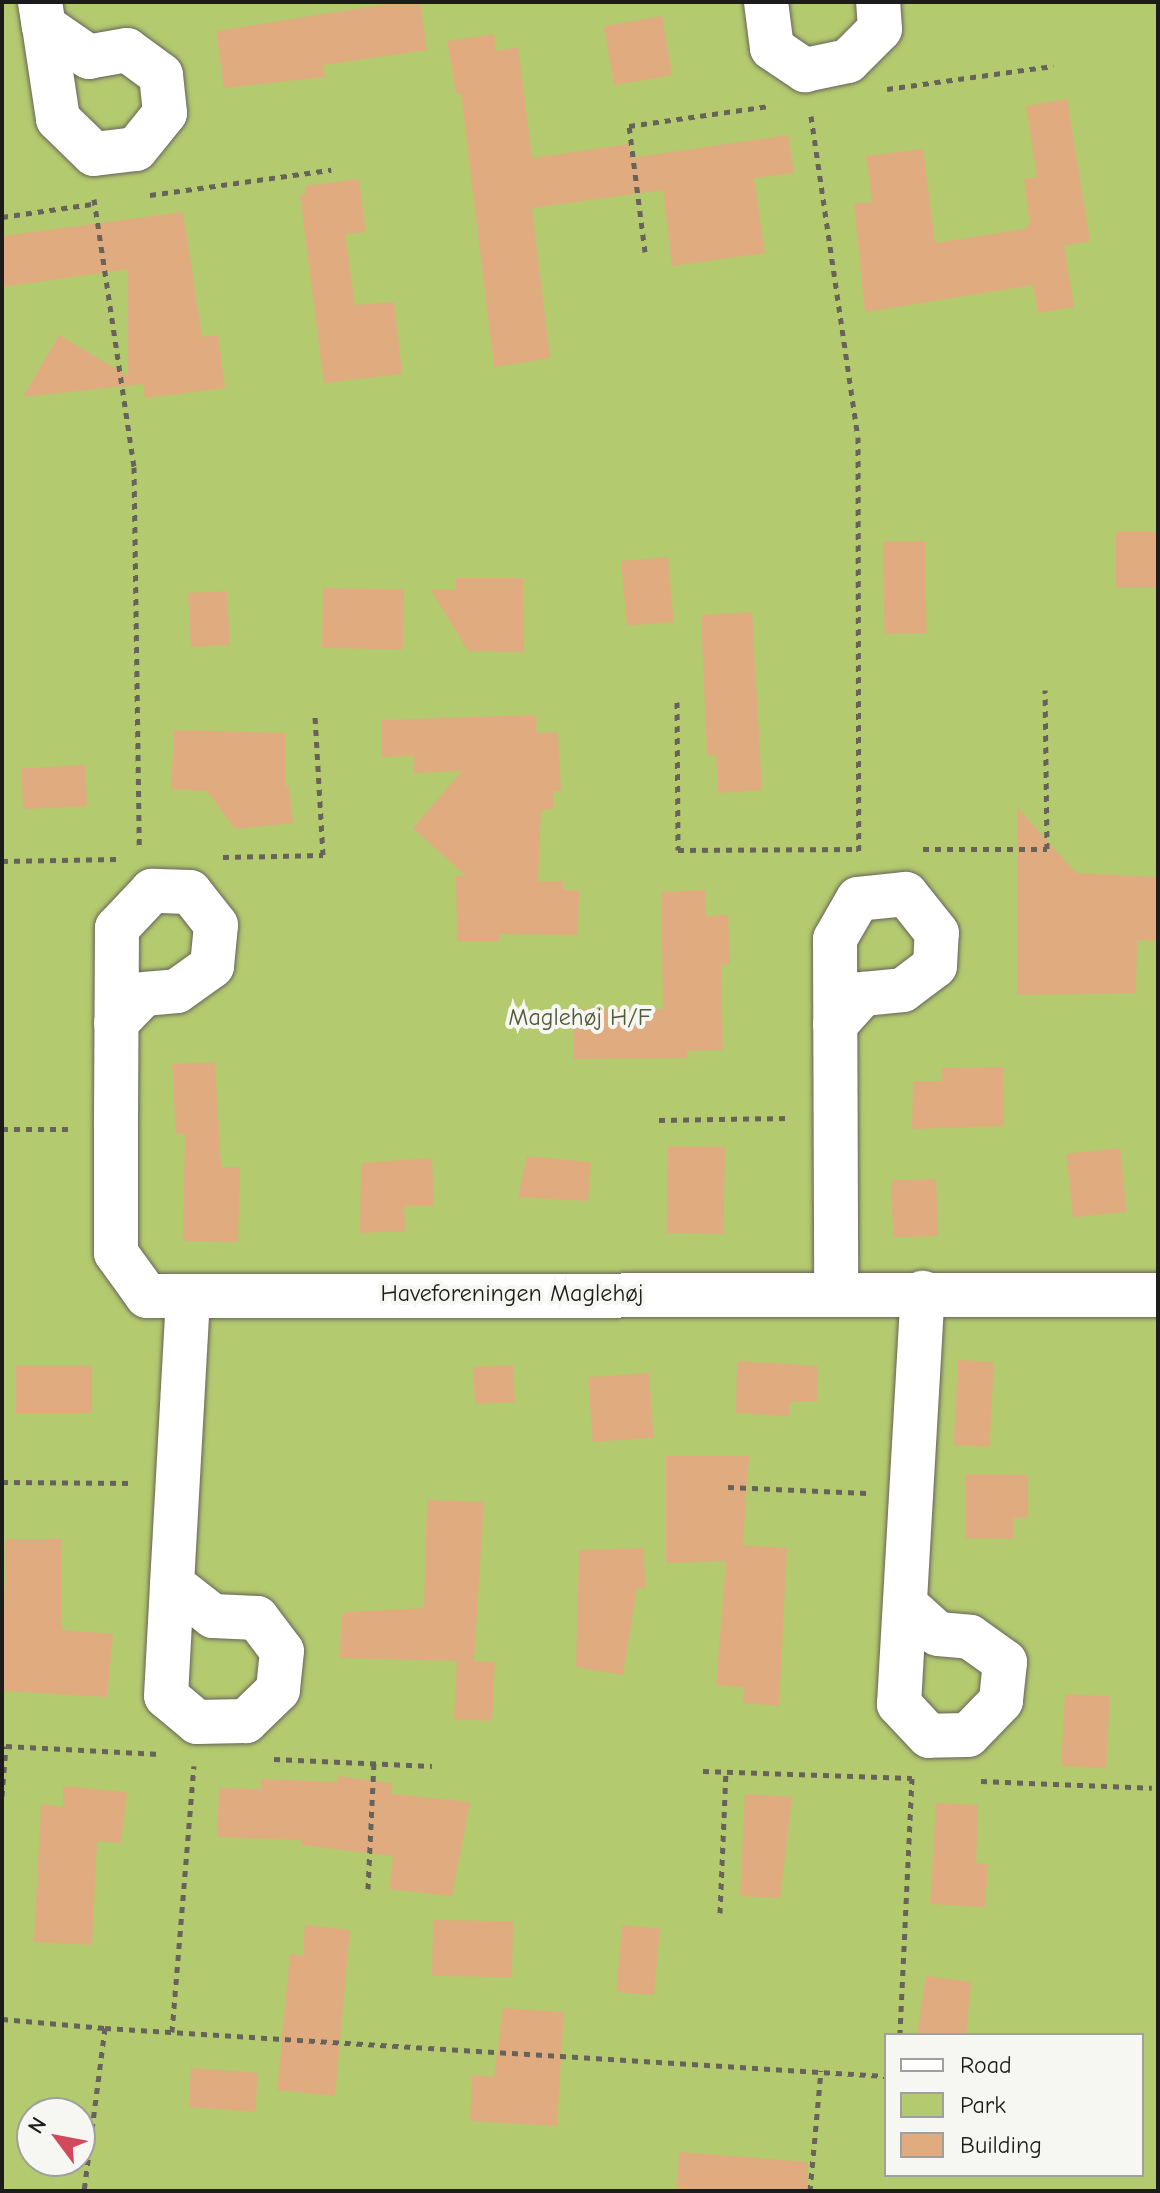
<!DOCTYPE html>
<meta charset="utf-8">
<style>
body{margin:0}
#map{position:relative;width:1160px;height:2193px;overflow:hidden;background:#f3e5ce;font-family:"Comic Neue",sans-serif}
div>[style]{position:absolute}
.green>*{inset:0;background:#b3ca6f}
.building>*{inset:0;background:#e0ac7f;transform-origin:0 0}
.path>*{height:5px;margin-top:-2.5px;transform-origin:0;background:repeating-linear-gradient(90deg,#67625a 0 6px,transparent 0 12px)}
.roads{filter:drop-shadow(0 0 2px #67625a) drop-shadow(0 0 2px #67625a)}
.minor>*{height:44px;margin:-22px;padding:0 22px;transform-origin:22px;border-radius:22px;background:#fff}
span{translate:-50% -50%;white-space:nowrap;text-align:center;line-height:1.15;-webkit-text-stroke:8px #f6f6f2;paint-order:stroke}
.park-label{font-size:24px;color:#515939}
.street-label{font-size:24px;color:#1c1c1c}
.frame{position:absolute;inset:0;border:4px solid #1c1c1c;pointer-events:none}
.legend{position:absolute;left:884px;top:2033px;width:260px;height:144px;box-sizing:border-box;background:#f6f6f2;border:2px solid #9f9f9c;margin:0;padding:10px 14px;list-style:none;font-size:24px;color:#1c1c1c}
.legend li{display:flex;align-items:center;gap:16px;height:40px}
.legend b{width:40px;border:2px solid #9f9f9c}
.north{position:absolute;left:16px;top:2097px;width:80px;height:80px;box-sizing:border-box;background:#f6f6f2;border:2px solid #9f9f9c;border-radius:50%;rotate:302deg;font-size:22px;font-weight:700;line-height:32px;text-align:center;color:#1c1c1c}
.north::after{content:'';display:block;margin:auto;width:28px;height:36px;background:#d1495b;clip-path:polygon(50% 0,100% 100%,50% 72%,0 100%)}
</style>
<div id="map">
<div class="green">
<i style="clip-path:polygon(evenodd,2px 2px,1158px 2px,1158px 2191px,2px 2191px,2px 2px,886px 2035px,1142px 2035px,1142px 2175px,886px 2175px,886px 2035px,2px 2px,32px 2113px,80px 2113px,80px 2161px,32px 2161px,32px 2113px)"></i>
</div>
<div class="building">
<i style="clip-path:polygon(400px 2px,420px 2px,427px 50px,323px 65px,325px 77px,224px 88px,216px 31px)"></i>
<i style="left:662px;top:16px;width:60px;height:59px;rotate:80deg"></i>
<i style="clip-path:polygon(494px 34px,496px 51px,518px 47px,532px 158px,629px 144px,631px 158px,788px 135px,794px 173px,754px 178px,765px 253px,672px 266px,663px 190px,532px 208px,550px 358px,494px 367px,461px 93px,456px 94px,447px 41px)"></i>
<i style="clip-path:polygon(1067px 99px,1090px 241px,1064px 246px,1074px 307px,1038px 313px,1033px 285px,865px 312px,854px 204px,872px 202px,866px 156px,923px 149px,935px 243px,1024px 229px,1030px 224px,1024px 179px,1037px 177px,1026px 106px)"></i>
<i style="clip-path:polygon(359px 179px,366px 232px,345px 234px,355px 305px,394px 302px,402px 374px,324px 383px,300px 195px,306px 194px,305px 186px)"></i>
<i style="clip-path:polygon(183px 212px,202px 337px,218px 335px,225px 388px,145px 398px,143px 384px,23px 397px,59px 335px,128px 376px,128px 269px,2px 287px,2px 236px)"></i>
<i style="left:1158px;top:532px;width:56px;height:42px;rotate:90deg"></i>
<i style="left:925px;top:541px;width:92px;height:42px;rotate:89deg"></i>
<i style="left:668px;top:557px;width:65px;height:47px;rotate:85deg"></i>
<i style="clip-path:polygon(456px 578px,523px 578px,524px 652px,468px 651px,431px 590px,456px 590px)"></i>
<i style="left:323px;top:588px;width:81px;height:60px;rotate:1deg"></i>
<i style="left:227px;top:591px;width:54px;height:39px;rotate:87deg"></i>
<i style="clip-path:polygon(752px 612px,762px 790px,718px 793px,716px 755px,707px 755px,701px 615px)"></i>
<i style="clip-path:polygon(536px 715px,537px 733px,558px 732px,561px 791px,553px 791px,553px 809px,541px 810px,538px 881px,563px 881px,563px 890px,579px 890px,578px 935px,499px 934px,499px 941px,457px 941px,456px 876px,466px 876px,413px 828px,462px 771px,414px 773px,413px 756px,382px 757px,381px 720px)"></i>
<i style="clip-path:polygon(174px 730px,285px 733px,285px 786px,289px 786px,293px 823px,235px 829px,207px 791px,171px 789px)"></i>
<i style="left:85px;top:765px;width:41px;height:64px;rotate:87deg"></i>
<i style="clip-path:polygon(1017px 807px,1076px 873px,1158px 877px,1158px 941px,1137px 940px,1136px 993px,1017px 995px)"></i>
<i style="clip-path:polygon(705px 890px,706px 916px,728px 915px,730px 964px,721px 965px,723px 1050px,687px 1051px,687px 1058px,573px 1059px,573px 1009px,663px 1009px,661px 892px)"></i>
<i style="clip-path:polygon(215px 1062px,221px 1167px,240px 1167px,238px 1242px,183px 1241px,185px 1134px,176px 1134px,172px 1064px)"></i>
<i style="clip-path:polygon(1003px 1067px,1004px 1126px,912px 1129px,913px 1081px,941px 1081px,941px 1068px)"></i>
<i style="left:725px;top:1147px;width:87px;height:57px;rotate:91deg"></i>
<i style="left:1120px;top:1148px;width:64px;height:54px;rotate:84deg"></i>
<i style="clip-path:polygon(527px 1156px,591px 1162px,588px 1201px,518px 1197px)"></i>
<i style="clip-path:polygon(432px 1158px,434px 1206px,404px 1206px,405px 1231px,360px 1233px,361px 1163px)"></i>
<i style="left:936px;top:1179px;width:57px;height:45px;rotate:88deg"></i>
<i style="left:958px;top:1360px;width:36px;height:85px;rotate:3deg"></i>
<i style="clip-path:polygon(737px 1361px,818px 1366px,817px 1401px,789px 1402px,789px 1416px,736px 1413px)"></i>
<i style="left:513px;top:1365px;width:37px;height:40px;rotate:87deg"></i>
<i style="left:16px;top:1366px;width:76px;height:47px"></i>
<i style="left:649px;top:1373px;width:65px;height:61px;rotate:86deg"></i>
<i style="clip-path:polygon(666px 1456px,749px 1456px,743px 1545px,787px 1548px,779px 1706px,743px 1703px,744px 1687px,716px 1685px,726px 1561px,666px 1563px)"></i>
<i style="clip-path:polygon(965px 1474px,1028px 1475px,1028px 1518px,1013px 1518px,1013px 1539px,965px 1538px)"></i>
<i style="clip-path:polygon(427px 1500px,484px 1502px,474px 1661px,495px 1662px,492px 1721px,454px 1719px,457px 1661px,340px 1658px,341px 1617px,346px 1612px,424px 1608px)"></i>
<i style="clip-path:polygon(6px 1539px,62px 1539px,62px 1630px,113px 1634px,107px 1697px,2px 1691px)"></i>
<i style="clip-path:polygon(644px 1548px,645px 1588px,637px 1588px,623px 1675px,576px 1667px,579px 1550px)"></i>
<i style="left:1065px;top:1694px;width:45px;height:72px;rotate:3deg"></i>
<i style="clip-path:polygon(337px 1776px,392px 1783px,392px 1794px,470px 1802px,452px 1896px,389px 1889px,393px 1856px,301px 1845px,302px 1840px,217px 1837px,219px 1788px,261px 1789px,261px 1779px,337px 1782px)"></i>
<i style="clip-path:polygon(63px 1786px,127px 1792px,121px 1843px,97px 1841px,92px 1945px,34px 1942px,41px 1804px,63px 1807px)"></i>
<i style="clip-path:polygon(745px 1794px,792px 1797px,780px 1898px,740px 1896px)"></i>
<i style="clip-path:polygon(936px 1803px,978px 1805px,976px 1863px,988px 1864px,985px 1907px,930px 1904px)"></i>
<i style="left:433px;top:1920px;width:80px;height:56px;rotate:1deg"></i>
<i style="clip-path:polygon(305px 1925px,350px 1930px,335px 2096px,277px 2090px,290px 1954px,303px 1956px)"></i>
<i style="left:622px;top:1925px;width:38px;height:67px;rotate:5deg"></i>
<i style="clip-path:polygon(926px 1976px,971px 1982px,966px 2035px,917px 2035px)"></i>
<i style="clip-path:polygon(503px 2008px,564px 2012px,557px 2126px,470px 2121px,472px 2075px,494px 2077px)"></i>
<i style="left:191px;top:2068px;width:67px;height:39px;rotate:4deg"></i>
<i style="clip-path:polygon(679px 2152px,808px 2162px,807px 2191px,676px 2191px)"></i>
</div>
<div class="path">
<i style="left:887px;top:89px;width:168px;rotate:-7.9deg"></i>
<i style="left:811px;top:116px;width:324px;rotate:81.7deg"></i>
<i style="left:858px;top:437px;width:417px;rotate:89.9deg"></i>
<i style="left:150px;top:195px;width:183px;rotate:-7.9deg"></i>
<i style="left:94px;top:199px;width:271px;rotate:81.5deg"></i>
<i style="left:134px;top:467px;width:379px;rotate:89.2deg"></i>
<i style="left:2px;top:217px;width:91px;rotate:-8.2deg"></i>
<i style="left:645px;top:252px;width:127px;rotate:-97.2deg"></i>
<i style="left:629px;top:126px;width:142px;rotate:-8.1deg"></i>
<i style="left:677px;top:702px;width:148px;rotate:89.6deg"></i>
<i style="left:678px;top:850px;width:179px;rotate:-0.3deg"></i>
<i style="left:923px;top:849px;width:124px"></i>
<i style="left:1047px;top:849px;width:159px;rotate:-90.7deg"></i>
<i style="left:223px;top:857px;width:100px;rotate:-1.1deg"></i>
<i style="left:323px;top:855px;width:138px;rotate:-93.3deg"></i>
<i style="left:2px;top:861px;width:115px;rotate:-1deg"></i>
<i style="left:659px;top:1120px;width:131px;rotate:-0.9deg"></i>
<i style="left:2px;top:1129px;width:67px"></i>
<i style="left:2px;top:1482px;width:131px;rotate:0.4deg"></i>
<i style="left:728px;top:1487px;width:139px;rotate:2.5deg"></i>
<i style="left:274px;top:1759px;width:158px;rotate:2.5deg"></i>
<i style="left:703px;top:1771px;width:209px;rotate:1.9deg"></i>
<i style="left:912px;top:1778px;width:257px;rotate:92.7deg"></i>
<i style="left:981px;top:1781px;width:171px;rotate:2.3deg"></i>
<i style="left:2px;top:1796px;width:50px;rotate:-85.4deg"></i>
<i style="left:6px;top:1746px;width:154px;rotate:3deg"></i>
<i style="left:368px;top:1889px;width:126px;rotate:-87.3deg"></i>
<i style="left:720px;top:1913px;width:142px;rotate:-87.6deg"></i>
<i style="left:2px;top:2019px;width:103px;rotate:5deg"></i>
<i style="left:105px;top:2028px;width:164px;rotate:97.3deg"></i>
<i style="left:105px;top:2028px;width:782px;rotate:3.52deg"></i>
<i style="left:172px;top:2032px;width:267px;rotate:-85.3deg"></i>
<i style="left:810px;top:2191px;width:121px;rotate:-84.8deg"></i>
</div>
<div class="roads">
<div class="minor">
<i style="left:40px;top:2px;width:24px;rotate:81deg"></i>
<i style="left:44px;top:26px;width:94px;rotate:81.4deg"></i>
<i style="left:58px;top:119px;width:50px;rotate:44.2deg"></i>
<i style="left:94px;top:154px;width:42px;rotate:-6.8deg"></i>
<i style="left:136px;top:149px;width:46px;rotate:-51.1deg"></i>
<i style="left:165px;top:113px;width:38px;rotate:-96deg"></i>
<i style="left:161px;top:75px;width:42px;rotate:-143.7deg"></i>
<i style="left:127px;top:50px;width:39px;rotate:170deg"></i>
<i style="left:89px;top:57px;width:55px;rotate:-145.4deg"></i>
<i style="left:766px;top:2px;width:46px;rotate:82.6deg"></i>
<i style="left:772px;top:48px;width:40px;rotate:34deg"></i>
<i style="left:805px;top:70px;width:44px;rotate:-11.8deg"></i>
<i style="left:848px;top:61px;width:45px;rotate:-45deg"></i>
<i style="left:880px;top:29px;width:27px;rotate:-94deg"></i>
<i style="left:116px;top:1023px;width:40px;rotate:-46deg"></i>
<i style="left:144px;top:994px;width:33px;rotate:-5deg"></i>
<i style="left:177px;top:991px;width:43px;rotate:-35.5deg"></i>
<i style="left:212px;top:966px;width:41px;rotate:-84.4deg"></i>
<i style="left:216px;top:925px;width:42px;rotate:-128.2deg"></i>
<i style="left:190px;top:892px;width:38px;rotate:-178deg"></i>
<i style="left:152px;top:891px;width:51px;rotate:133.4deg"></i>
<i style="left:117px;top:928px;width:200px;rotate:90.3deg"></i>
<i style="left:116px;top:1128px;width:125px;rotate:90deg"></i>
<i style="left:116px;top:1253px;width:53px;rotate:54.2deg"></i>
<i style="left:147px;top:1296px;width:1011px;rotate:-0.06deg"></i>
<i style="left:835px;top:1025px;width:42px;rotate:-47.9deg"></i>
<i style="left:863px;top:994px;width:40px;rotate:-5.7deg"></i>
<i style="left:903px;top:990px;width:40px;rotate:-37deg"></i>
<i style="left:935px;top:966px;width:33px;rotate:-87deg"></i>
<i style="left:937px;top:933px;width:50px;rotate:-128.5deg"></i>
<i style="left:906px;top:894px;width:48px;rotate:174.1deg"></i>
<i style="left:858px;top:899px;width:46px;rotate:119.9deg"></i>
<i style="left:835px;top:939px;width:353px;rotate:89.8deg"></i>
<i style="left:172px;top:1584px;width:52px;rotate:38deg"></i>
<i style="left:213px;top:1616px;width:44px;rotate:2.6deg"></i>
<i style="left:257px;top:1618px;width:41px;rotate:52.9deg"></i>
<i style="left:282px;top:1651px;width:39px;rotate:96deg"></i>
<i style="left:278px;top:1690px;width:45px;rotate:135.9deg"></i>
<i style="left:246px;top:1721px;width:49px;rotate:178.8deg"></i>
<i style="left:197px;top:1722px;width:40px;rotate:-140deg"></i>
<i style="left:166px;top:1696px;width:112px;rotate:-86.9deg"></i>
<i style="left:172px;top:1584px;width:288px;rotate:-86.8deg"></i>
<i style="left:906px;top:1605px;width:43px;rotate:42.2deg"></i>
<i style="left:938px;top:1634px;width:32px;rotate:5deg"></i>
<i style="left:970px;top:1637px;width:43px;rotate:35.5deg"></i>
<i style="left:1005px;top:1662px;width:39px;rotate:96deg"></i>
<i style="left:1001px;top:1701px;width:47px;rotate:134.1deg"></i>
<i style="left:968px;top:1735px;width:39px;rotate:179deg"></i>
<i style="left:929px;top:1736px;width:44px;rotate:-133.2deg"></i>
<i style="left:899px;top:1704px;width:412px;rotate:-86.7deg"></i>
</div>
</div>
<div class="park-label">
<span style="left:580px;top:1018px">Maglehøj H/F</span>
</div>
<div class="street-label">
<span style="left:512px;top:1294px">Haveforeningen Maglehøj</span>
</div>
<div class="frame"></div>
<ul class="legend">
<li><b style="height:10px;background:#fff"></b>Road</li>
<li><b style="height:22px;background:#b3ca6f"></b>Park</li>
<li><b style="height:22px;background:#e0ac7f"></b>Building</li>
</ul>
<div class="north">N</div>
</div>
